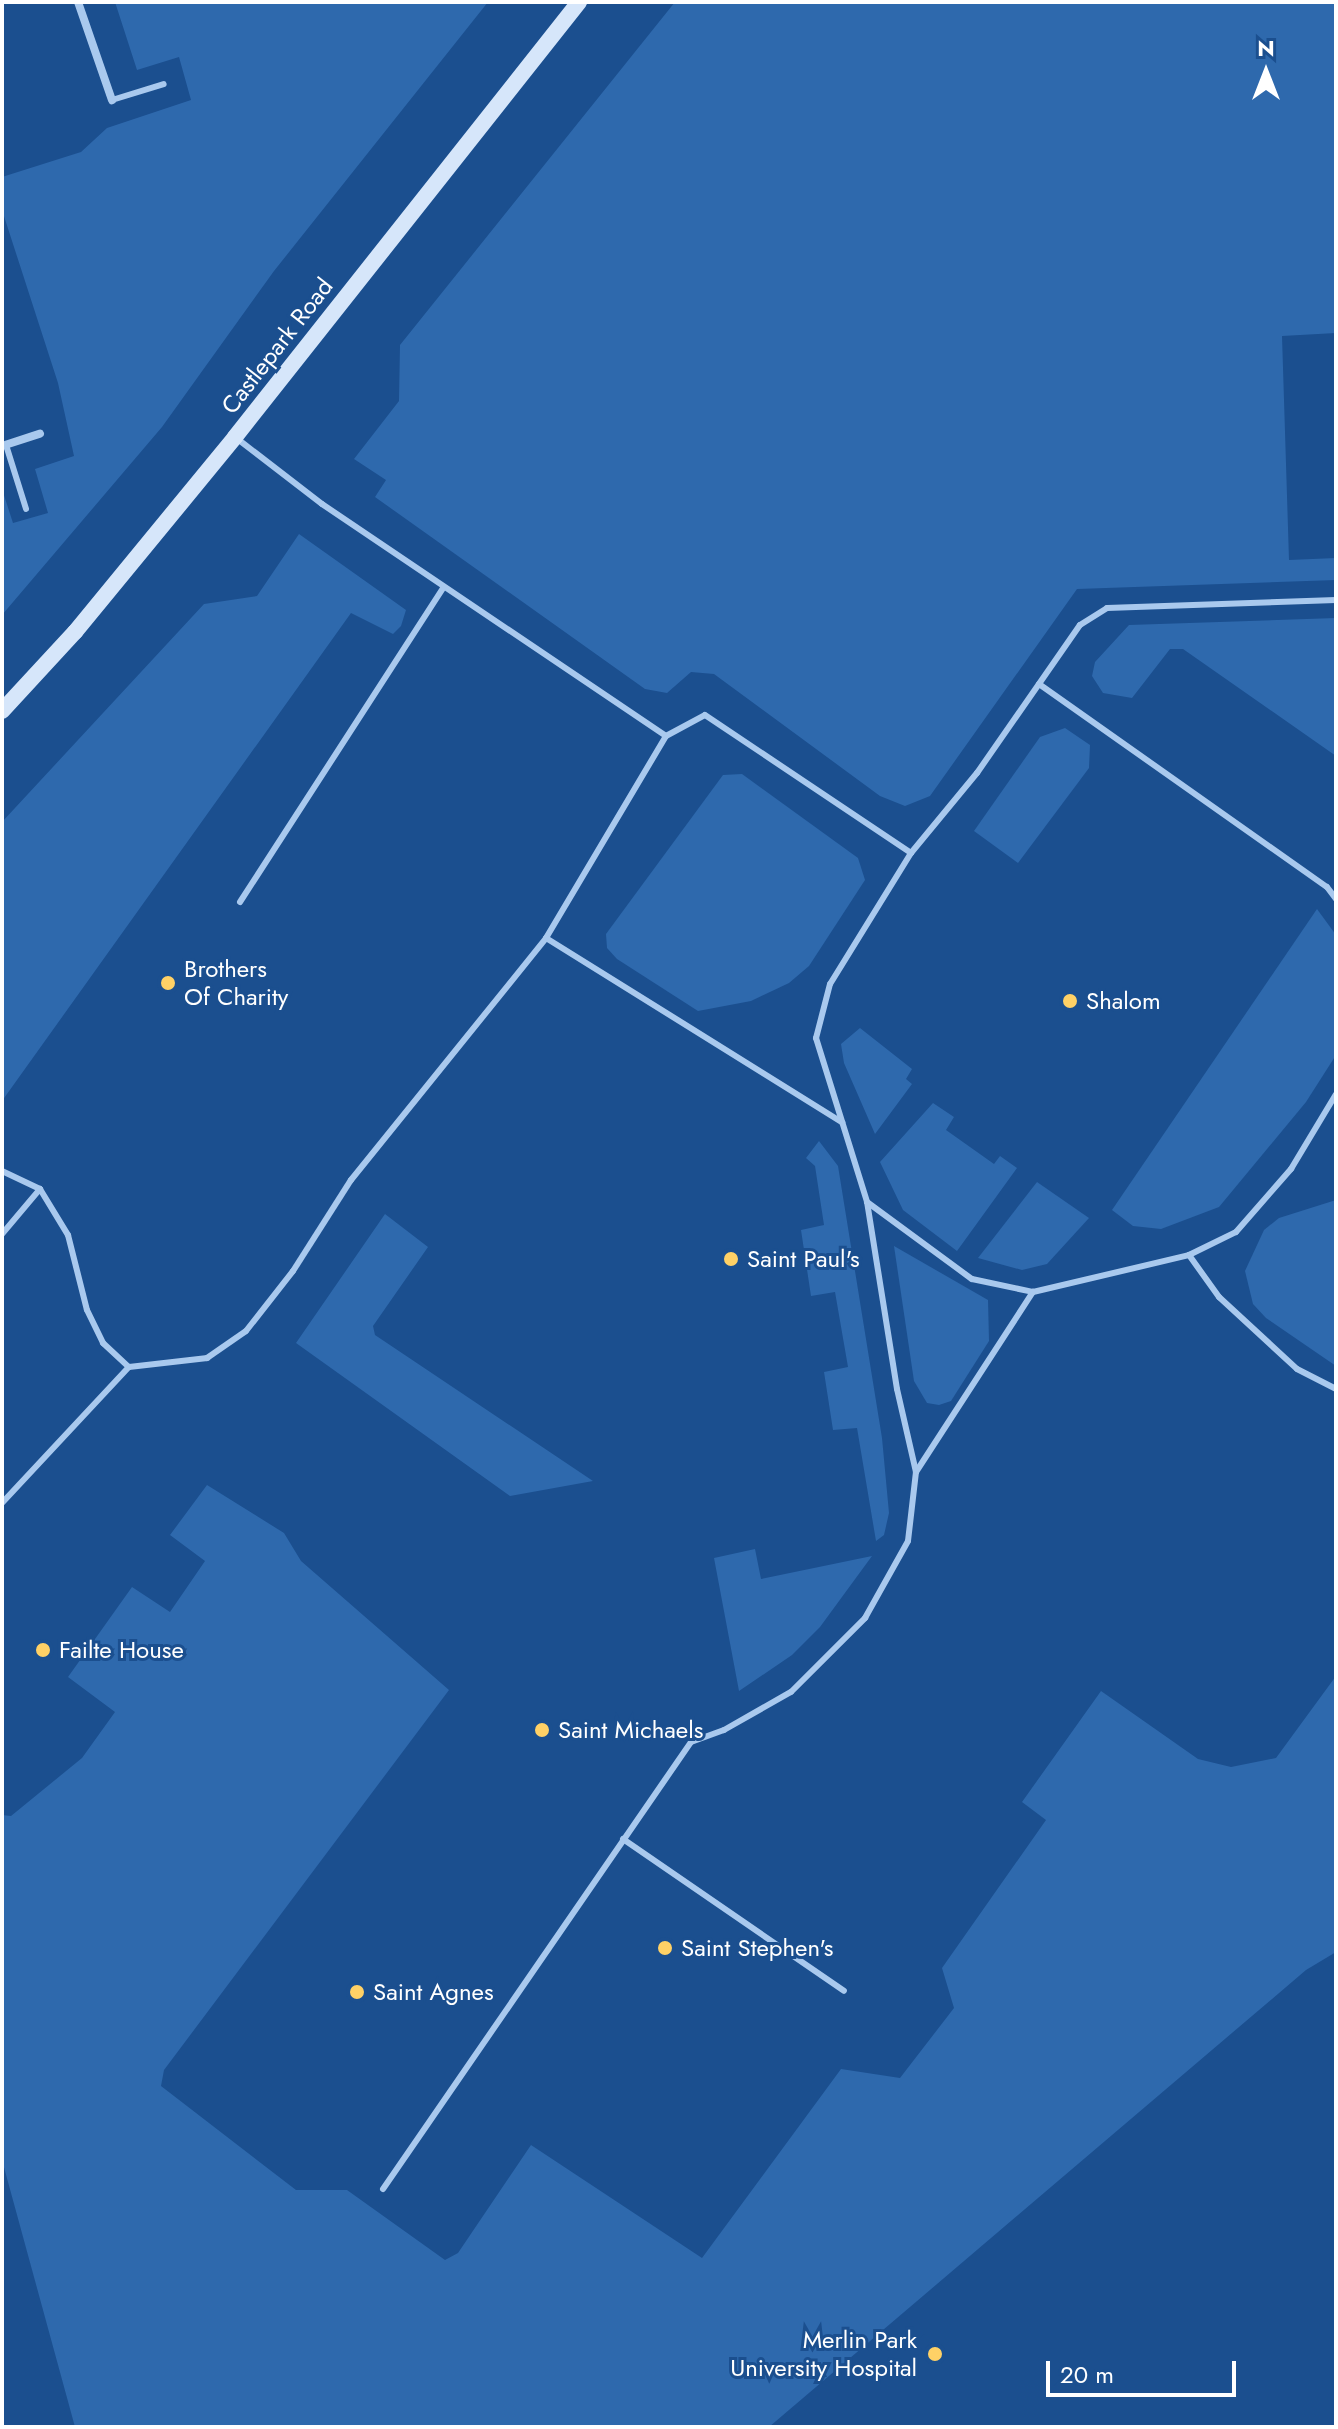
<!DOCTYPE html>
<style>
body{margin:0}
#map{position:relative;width:1338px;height:2429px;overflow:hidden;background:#1b4f8f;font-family:Jost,sans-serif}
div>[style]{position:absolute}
.green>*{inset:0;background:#2e69ad}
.lane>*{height:6px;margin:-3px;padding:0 3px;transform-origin:3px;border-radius:3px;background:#a9c9ee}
.street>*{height:8px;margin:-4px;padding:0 4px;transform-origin:4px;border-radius:4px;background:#a9c9ee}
.secondary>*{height:16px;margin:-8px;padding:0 8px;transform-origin:8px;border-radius:8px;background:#d6e6fa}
.dots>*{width:22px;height:22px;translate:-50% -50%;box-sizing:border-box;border:4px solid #1b4f8f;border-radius:50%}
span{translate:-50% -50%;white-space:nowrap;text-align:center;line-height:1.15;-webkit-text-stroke:6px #1b4f8f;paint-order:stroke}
.street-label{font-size:24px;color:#fff}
.poi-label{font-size:24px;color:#fff}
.left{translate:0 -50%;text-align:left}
.right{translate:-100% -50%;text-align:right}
.frame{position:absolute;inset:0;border:4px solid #fff;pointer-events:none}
.north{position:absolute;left:1226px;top:32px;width:80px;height:80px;-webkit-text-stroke:6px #1b4f8f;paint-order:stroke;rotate:0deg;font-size:22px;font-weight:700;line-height:32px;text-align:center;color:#fff}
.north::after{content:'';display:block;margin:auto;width:28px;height:36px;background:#fff;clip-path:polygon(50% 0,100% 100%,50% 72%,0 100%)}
.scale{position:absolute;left:1046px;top:2361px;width:190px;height:36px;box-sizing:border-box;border:4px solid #fff;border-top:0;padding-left:10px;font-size:24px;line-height:28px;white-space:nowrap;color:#fff;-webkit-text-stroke:6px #1b4f8f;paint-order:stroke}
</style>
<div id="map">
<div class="green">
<i style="clip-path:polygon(115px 2px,488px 2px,274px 271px,162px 427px,2px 615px,2px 489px,13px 523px,48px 513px,35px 469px,74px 456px,58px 383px,2px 210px,2px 177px,81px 152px,107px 128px,191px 100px,179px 57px,137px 70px)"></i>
<i style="clip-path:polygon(675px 2px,1336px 2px,1336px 333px,1282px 336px,1289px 560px,1336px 558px,1336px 580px,1077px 589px,930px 796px,905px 806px,880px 796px,714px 674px,691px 672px,667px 693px,645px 689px,375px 497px,386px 480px,354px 459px,399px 401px,400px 345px)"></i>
<i style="clip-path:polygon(299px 534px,406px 610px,401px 626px,393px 634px,351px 613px,2px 1101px,2px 822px,204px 604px,257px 596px)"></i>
<i style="clip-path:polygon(1336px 618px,1336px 756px,1183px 649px,1170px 649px,1132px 698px,1103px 693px,1092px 676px,1095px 662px,1129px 625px)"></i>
<i style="clip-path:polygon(1065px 728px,1090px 745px,1089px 768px,1018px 863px,974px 831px,1040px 737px)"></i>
<i style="clip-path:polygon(742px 774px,858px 858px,865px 880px,809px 966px,789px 983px,751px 1001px,698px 1011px,617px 959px,607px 948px,606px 934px,723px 775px)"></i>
<i style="clip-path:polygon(1317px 909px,1336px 935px,1336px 1055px,1306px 1102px,1219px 1207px,1161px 1229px,1133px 1226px,1112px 1210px)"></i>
<i style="clip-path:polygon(860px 1028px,912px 1069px,906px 1079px,912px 1084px,875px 1134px,844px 1063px,841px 1044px)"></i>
<i style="clip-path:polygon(933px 1103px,954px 1117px,946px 1130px,994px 1164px,1000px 1156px,1017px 1168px,957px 1251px,903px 1210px,880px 1162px)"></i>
<i style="clip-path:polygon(819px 1141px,838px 1166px,882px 1438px,889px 1513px,884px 1535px,876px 1541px,857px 1428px,833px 1430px,824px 1372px,848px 1367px,835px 1292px,811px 1296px,801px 1230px,824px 1225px,815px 1166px,806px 1158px)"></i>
<i style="clip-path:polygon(1037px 1182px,1089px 1218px,1047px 1264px,1022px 1270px,978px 1258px)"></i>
<i style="clip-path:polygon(1336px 1200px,1336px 1366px,1266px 1318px,1253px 1304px,1245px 1271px,1264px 1230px,1279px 1218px)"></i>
<i style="clip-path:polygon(385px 1214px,428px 1247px,373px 1326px,375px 1335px,593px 1481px,510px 1496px,296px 1343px)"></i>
<i style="clip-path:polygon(894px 1246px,988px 1300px,989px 1341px,951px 1401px,939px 1405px,927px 1403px,914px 1381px)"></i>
<i style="clip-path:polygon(207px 1485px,284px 1533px,301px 1561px,449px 1690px,164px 2070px,161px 2086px,296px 2190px,347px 2190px,445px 2260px,458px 2253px,531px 2145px,702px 2258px,841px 2069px,900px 2078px,954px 2008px,942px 1968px,1046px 1820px,1022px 1802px,1101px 1691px,1198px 1759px,1231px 1767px,1276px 1758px,1336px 1676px,1336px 1952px,1306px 1970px,769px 2427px,75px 2427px,2px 2160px,2px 1815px,11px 1816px,82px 1758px,115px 1712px,68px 1677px,132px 1587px,170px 1612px,205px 1561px,170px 1535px)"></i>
<i style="clip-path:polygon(755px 1549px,761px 1579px,872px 1556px,820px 1627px,792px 1655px,739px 1691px,714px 1558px)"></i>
</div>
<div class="lane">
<i style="left:112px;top:100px;width:54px;rotate:-17.1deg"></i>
<i style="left:235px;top:437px;width:110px;rotate:37.6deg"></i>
<i style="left:322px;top:504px;width:415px;rotate:34deg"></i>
<i style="left:666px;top:736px;width:44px;rotate:-28.3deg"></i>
<i style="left:705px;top:715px;width:248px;rotate:33.8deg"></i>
<i style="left:911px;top:853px;width:104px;rotate:-50.5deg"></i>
<i style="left:977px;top:773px;width:180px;rotate:-55.2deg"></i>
<i style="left:1080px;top:625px;width:32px;rotate:-32deg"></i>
<i style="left:1107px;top:608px;width:229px;rotate:-2deg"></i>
<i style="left:6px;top:445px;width:67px;rotate:72.6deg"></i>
<i style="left:1039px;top:684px;width:352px;rotate:35.2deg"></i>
<i style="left:1327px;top:887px;width:15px;rotate:53deg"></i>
<i style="left:666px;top:736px;width:235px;rotate:120.7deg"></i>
<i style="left:546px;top:938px;width:349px;rotate:31.9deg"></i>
<i style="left:911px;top:853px;width:154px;rotate:121.7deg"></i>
<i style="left:830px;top:984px;width:56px;rotate:104.5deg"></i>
<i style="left:816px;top:1038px;width:172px;rotate:72.7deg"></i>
<i style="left:867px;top:1202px;width:130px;rotate:36.3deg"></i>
<i style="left:972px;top:1279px;width:62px;rotate:12deg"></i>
<i style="left:1033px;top:1292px;width:160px;rotate:-13.3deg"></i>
<i style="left:1189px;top:1255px;width:52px;rotate:-26.1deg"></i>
<i style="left:1236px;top:1232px;width:84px;rotate:-48.9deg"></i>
<i style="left:1291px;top:1169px;width:87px;rotate:-59deg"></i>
<i style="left:240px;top:902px;width:375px;rotate:-57.1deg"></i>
<i style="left:2px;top:1171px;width:42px;rotate:25.3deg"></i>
<i style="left:40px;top:1189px;width:54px;rotate:58.7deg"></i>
<i style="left:68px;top:1235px;width:77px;rotate:75.8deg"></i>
<i style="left:87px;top:1310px;width:37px;rotate:64deg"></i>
<i style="left:103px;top:1343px;width:35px;rotate:43deg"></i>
<i style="left:129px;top:1367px;width:79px;rotate:-6.6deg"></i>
<i style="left:207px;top:1358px;width:47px;rotate:-34.7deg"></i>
<i style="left:246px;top:1331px;width:76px;rotate:-51.9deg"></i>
<i style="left:293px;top:1271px;width:108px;rotate:-57.5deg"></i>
<i style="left:351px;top:1180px;width:311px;rotate:-51.1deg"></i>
<i style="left:2px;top:1234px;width:59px;rotate:-49.8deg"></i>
<i style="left:1189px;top:1255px;width:52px;rotate:54.5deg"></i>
<i style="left:1219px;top:1297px;width:106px;rotate:42.7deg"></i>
<i style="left:1297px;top:1369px;width:44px;rotate:27.1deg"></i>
<i style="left:916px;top:1472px;width:215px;rotate:-57deg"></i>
<i style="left:2px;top:1503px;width:186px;rotate:-47deg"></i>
<i style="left:623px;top:1839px;width:268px;rotate:34.5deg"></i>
<i style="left:383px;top:2189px;width:543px;rotate:-55.43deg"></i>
<i style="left:691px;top:1742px;width:35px;rotate:-20deg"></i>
<i style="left:724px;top:1730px;width:77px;rotate:-29.6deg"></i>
<i style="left:791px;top:1692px;width:105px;rotate:-45deg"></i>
<i style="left:865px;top:1618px;width:88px;rotate:-60.8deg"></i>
<i style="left:908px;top:1541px;width:69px;rotate:-83.4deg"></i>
<i style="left:916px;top:1472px;width:85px;rotate:-102.9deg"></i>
<i style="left:897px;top:1389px;width:189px;rotate:-99.1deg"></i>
</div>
<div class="street">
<i style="left:78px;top:2px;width:104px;rotate:70.9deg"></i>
<i style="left:2px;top:446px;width:40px;rotate:-18deg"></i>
</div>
<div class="secondary">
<i style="left:2px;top:711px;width:108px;rotate:-47.3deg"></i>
<i style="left:75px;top:632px;width:252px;rotate:-50.6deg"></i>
<i style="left:235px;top:437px;width:555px;rotate:-51.66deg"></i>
</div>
<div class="dots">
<i style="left:168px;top:983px;background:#ffd166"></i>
<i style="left:1070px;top:1001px;background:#ffd166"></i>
<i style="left:731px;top:1259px;background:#ffd166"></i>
<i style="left:43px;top:1650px;background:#ffd166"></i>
<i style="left:542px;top:1730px;background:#ffd166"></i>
<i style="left:665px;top:1948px;background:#ffd166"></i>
<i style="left:357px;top:1992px;background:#ffd166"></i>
<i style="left:935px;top:2354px;background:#ffd166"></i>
</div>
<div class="street-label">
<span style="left:277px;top:346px;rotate:-52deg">Castlepark Road</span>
</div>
<div class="poi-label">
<span class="left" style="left:184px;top:983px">Brothers<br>Of Charity</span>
<span class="left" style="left:1086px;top:1001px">Shalom</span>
<span class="left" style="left:747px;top:1259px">Saint Paul's</span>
<span class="left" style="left:59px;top:1650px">Failte House</span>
<span class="left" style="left:558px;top:1730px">Saint Michaels</span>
<span class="left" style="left:681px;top:1948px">Saint Stephen's</span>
<span class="left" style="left:373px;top:1992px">Saint Agnes</span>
<span class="right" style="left:917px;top:2354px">Merlin Park<br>University Hospital</span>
</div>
<div class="frame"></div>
<div class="north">N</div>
<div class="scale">20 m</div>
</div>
